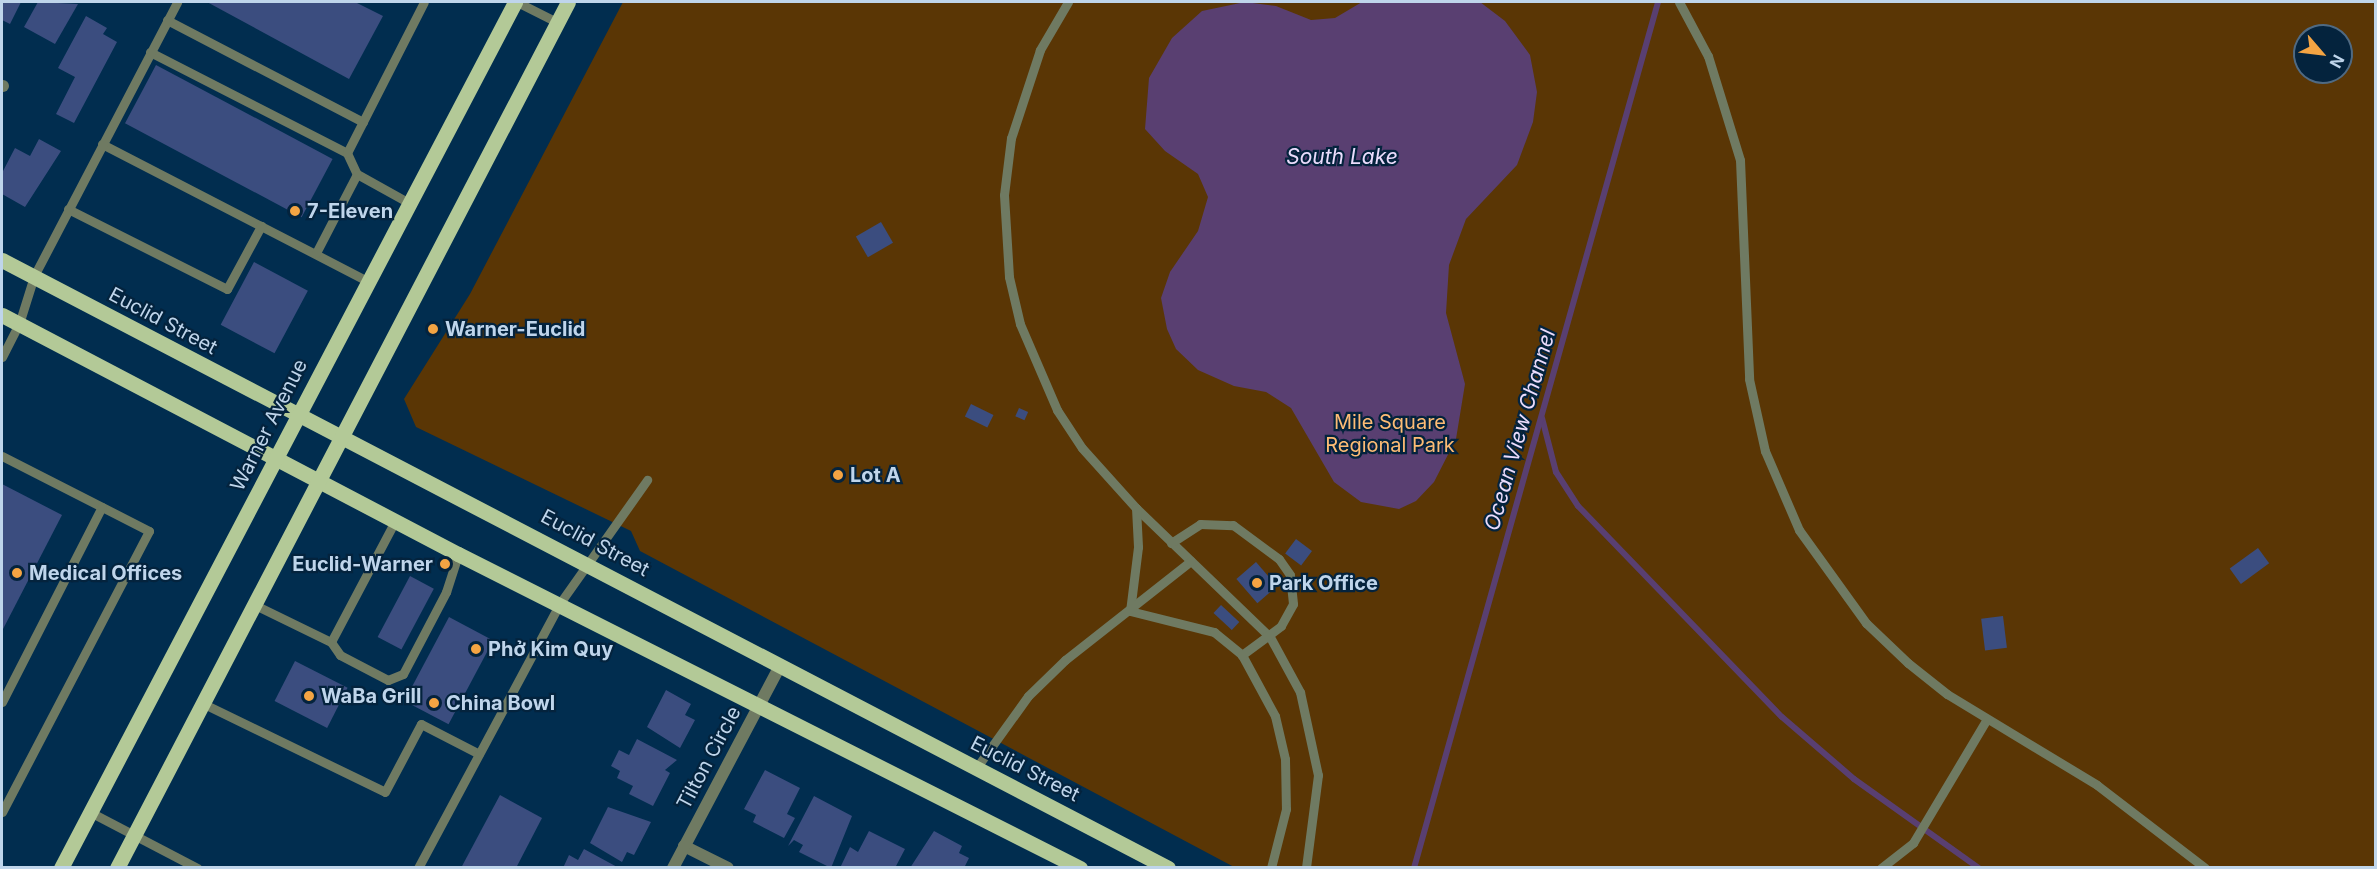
<!DOCTYPE html>
<meta charset="utf-8">
<style>
body{margin:0}
#map{position:relative;width:2377px;height:869px;overflow:hidden;background:#012d4f;font-family:Inter,sans-serif}
div>[style]{position:absolute}
.green>*{inset:0;background:#5a3605}
.water>*{inset:0;background:#593f71}
.stream>*{height:6px;margin:-3px;padding:0 3px;transform-origin:3px;border-radius:3px;background:#593f71}
.building>*{inset:0;background:#3b4d7f;transform-origin:0 0}
.lane>*{height:9px;margin:-4.5px;padding:0 4.5px;transform-origin:4.5px;border-radius:4.5px;background:#6f7a62}
.street>*{height:12px;margin:-6px;padding:0 6px;transform-origin:6px;border-radius:6px;background:#6f7a62}
.primary>*{height:15px;margin:-7.5px;padding:0 7.5px;transform-origin:7.5px;border-radius:7.5px;background:#b3c997}
.dots>*{width:16px;height:16px;translate:-50% -50%;box-sizing:border-box;border:3px solid #04233d;border-radius:50%}
span{translate:-50% -50%;white-space:nowrap;text-align:center;line-height:1.15;-webkit-text-stroke:4.5px #04233d;paint-order:stroke}
.poi-label{font-size:20px;color:#bfd5eb;font-weight:700}
.left{translate:0 -50%;text-align:left}
.right{translate:-100% -50%;text-align:right}
.street-label{font-size:20px;color:#bfd5eb}
.park-label{font-size:20px;color:#fdbc75}
.water-label{font-size:21px;color:#ebdcfc;font-style:italic}
.frame{position:absolute;inset:0;border:3px solid #bfd5eb;pointer-events:none}
.north{position:absolute;left:2293px;top:24px;width:60px;height:60px;box-sizing:border-box;background:#04233d;border:2px solid #4f6a83;border-radius:50%;rotate:118deg;font-size:16px;font-weight:700;line-height:24px;text-align:center;color:#bfd5eb}
.north::after{content:'';display:block;margin:auto;width:21px;height:27px;background:#f4a443;clip-path:polygon(50% 0,100% 100%,50% 72%,0 100%)}
</style>
<div id="map">
<div class="green">
<i style="clip-path:polygon(evenodd,623px 2px,2375px 2px,2375px 867px,1234px 867px,640px 551px,631px 531px,416px 427px,404px 399px,470px 294px,623px 2px,2305px 36px,2341px 36px,2341px 72px,2305px 72px,2305px 36px)"></i>
</div>
<div class="water">
<i style="clip-path:polygon(1245px 2px,1276px 6px,1311px 20px,1335px 18px,1362px 2px,1480px 2px,1505px 21px,1530px 55px,1537px 92px,1533px 122px,1517px 165px,1466px 219px,1449px 265px,1446px 313px,1465px 384px,1456px 439px,1434px 482px,1416px 501px,1399px 509px,1361px 502px,1334px 482px,1291px 408px,1266px 392px,1234px 386px,1198px 370px,1176px 349px,1167px 329px,1161px 298px,1170px 272px,1198px 231px,1208px 197px,1198px 174px,1165px 151px,1145px 129px,1149px 78px,1172px 38px,1202px 11px)"></i>
</div>
<div class="stream">
<i style="left:1542px;top:418px;width:56px;rotate:75.5deg"></i>
<i style="left:1556px;top:472px;width:40px;rotate:57.1deg"></i>
<i style="left:1578px;top:506px;width:293px;rotate:46deg"></i>
<i style="left:1782px;top:717px;width:95px;rotate:40.7deg"></i>
<i style="left:1854px;top:779px;width:153px;rotate:35.5deg"></i>
<i style="left:1414px;top:868px;width:900px;rotate:-74.26deg"></i>
</div>
<div class="building">
<i style="clip-path:polygon(2px 2px,21px 2px,10px 24px,2px 20px)"></i>
<i style="clip-path:polygon(38px 2px,78px 4px,55px 44px,24px 27px)"></i>
<i style="clip-path:polygon(207px 2px,355px 2px,383px 16px,349px 79px)"></i>
<i style="clip-path:polygon(86px 16px,107px 28px,103px 34px,117px 42px,74px 123px,56px 114px,75px 77px,58px 68px)"></i>
<i style="left:156px;top:65px;width:200px;height:66px;rotate:28deg"></i>
<i style="clip-path:polygon(39px 139px,61px 151px,25px 207px,2px 194px,2px 173px,15px 148px,30px 156px)"></i>
<i style="left:881px;top:222px;width:24px;height:29px;rotate:60deg"></i>
<i style="left:254px;top:262px;width:61px;height:71px;rotate:28deg"></i>
<i style="left:971px;top:404px;width:25px;height:14px;rotate:26deg"></i>
<i style="left:1019px;top:408px;width:10px;height:9px;rotate:24deg"></i>
<i style="clip-path:polygon(2px 484px,62px 515px,2px 631px)"></i>
<i style="left:1296px;top:539px;width:20px;height:18px;rotate:37deg"></i>
<i style="left:2258px;top:548px;width:19px;height:35px;rotate:54deg"></i>
<i style="left:1256px;top:562px;width:32px;height:26px;rotate:49deg"></i>
<i style="left:410px;top:576px;width:27px;height:69px;rotate:28deg"></i>
<i style="left:1221px;top:605px;width:25px;height:11px;rotate:43deg"></i>
<i style="left:2003px;top:616px;width:32px;height:22px;rotate:83deg"></i>
<i style="left:449px;top:617px;width:50px;height:95px;rotate:28deg"></i>
<i style="left:295px;top:661px;width:59px;height:45px;rotate:27deg"></i>
<i style="clip-path:polygon(666px 690px,691px 704px,685px 715px,695px 720px,680px 748px,647px 727px)"></i>
<i style="clip-path:polygon(637px 739px,677px 760px,665px 770px,670px 773px,653px 806px,629px 794px,633px 786px,617px 778px,620px 771px,611px 766px,619px 750px,629px 755px)"></i>
<i style="clip-path:polygon(765px 770px,800px 788px,787px 814px,795px 818px,784px 838px,753px 822px,756px 815px,744px 809px)"></i>
<i style="clip-path:polygon(500px 795px,542px 818px,516px 868px,461px 868px)"></i>
<i style="clip-path:polygon(814px 796px,852px 816px,831px 868px,799px 852px,803px 845px,794px 840px,788px 846px)"></i>
<i style="clip-path:polygon(608px 807px,651px 822px,634px 855px,627px 852px,622px 862px,590px 843px)"></i>
<i style="clip-path:polygon(869px 831px,905px 849px,895px 868px,840px 868px,850px 847px,858px 852px)"></i>
<i style="clip-path:polygon(934px 831px,962px 846px,959px 853px,969px 858px,964px 868px,910px 868px)"></i>
<i style="clip-path:polygon(584px 849px,619px 868px,563px 868px,569px 855px,578px 860px)"></i>
</div>
<div class="lane">
<i style="left:517px;top:2px;width:45px;rotate:26.6deg"></i>
<i style="left:1068px;top:2px;width:56px;rotate:120.3deg"></i>
<i style="left:1040px;top:50px;width:93px;rotate:108.2deg"></i>
<i style="left:1011px;top:138px;width:57px;rotate:97deg"></i>
<i style="left:1004px;top:195px;width:82px;rotate:86.5deg"></i>
<i style="left:1009px;top:277px;width:48px;rotate:76.8deg"></i>
<i style="left:1020px;top:324px;width:94px;rotate:66.7deg"></i>
<i style="left:1057px;top:410px;width:45px;rotate:56.7deg"></i>
<i style="left:1082px;top:448px;width:81px;rotate:48deg"></i>
<i style="left:1136px;top:508px;width:186px;rotate:43.9deg"></i>
<i style="left:1270px;top:637px;width:63px;rotate:61.4deg"></i>
<i style="left:1300px;top:692px;width:85px;rotate:77.8deg"></i>
<i style="left:1318px;top:775px;width:94px;rotate:97.4deg"></i>
<i style="left:1679px;top:2px;width:61px;rotate:61.8deg"></i>
<i style="left:1708px;top:56px;width:109px;rotate:72.9deg"></i>
<i style="left:1740px;top:160px;width:219px;rotate:87.6deg"></i>
<i style="left:1749px;top:379px;width:74px;rotate:77.5deg"></i>
<i style="left:1765px;top:451px;width:86px;rotate:66.7deg"></i>
<i style="left:1799px;top:530px;width:115px;rotate:54.2deg"></i>
<i style="left:1866px;top:623px;width:58px;rotate:43.6deg"></i>
<i style="left:1908px;top:663px;width:50px;rotate:38.5deg"></i>
<i style="left:1947px;top:694px;width:175px;rotate:31.2deg"></i>
<i style="left:2097px;top:785px;width:136px;rotate:37.5deg"></i>
<i style="left:167px;top:20px;width:221px;rotate:27.5deg"></i>
<i style="left:150px;top:52px;width:221px;rotate:27.1deg"></i>
<i style="left:347px;top:153px;width:23px;rotate:65deg"></i>
<i style="left:357px;top:174px;width:60px;rotate:29.1deg"></i>
<i style="left:102px;top:144px;width:299px;rotate:27.3deg"></i>
<i style="left:347px;top:153px;width:169px;rotate:-63deg"></i>
<i style="left:68px;top:209px;width:178px;rotate:26.7deg"></i>
<i style="left:227px;top:289px;width:72px;rotate:-61.6deg"></i>
<i style="left:316px;top:253px;width:89px;rotate:-62.6deg"></i>
<i style="left:2px;top:357px;width:37px;rotate:-63deg"></i>
<i style="left:19px;top:324px;width:50px;rotate:-72.6deg"></i>
<i style="left:34px;top:276px;width:309px;rotate:-62.4deg"></i>
<i style="left:2px;top:456px;width:165px;rotate:27deg"></i>
<i style="left:149px;top:531px;width:317px;rotate:117.6deg"></i>
<i style="left:1136px;top:508px;width:39px;rotate:87deg"></i>
<i style="left:1138px;top:547px;width:64px;rotate:97.1deg"></i>
<i style="left:1130px;top:611px;width:87px;rotate:14deg"></i>
<i style="left:1214px;top:632px;width:36px;rotate:39deg"></i>
<i style="left:1242px;top:655px;width:69px;rotate:61.6deg"></i>
<i style="left:1275px;top:716px;width:44px;rotate:76.9deg"></i>
<i style="left:1285px;top:759px;width:50px;rotate:88.9deg"></i>
<i style="left:1286px;top:809px;width:61px;rotate:104.3deg"></i>
<i style="left:1171px;top:543px;width:35px;rotate:-33deg"></i>
<i style="left:1200px;top:524px;width:33px;rotate:2deg"></i>
<i style="left:1233px;top:525px;width:57px;rotate:36.5deg"></i>
<i style="left:1279px;top:559px;width:19px;rotate:55deg"></i>
<i style="left:1290px;top:575px;width:29px;rotate:84deg"></i>
<i style="left:1293px;top:604px;width:25px;rotate:119deg"></i>
<i style="left:1281px;top:626px;width:49px;rotate:143.4deg"></i>
<i style="left:255px;top:605px;width:85px;rotate:26deg"></i>
<i style="left:331px;top:642px;width:137px;rotate:-62.1deg"></i>
<i style="left:331px;top:642px;width:16px;rotate:55deg"></i>
<i style="left:340px;top:655px;width:54px;rotate:27.5deg"></i>
<i style="left:388px;top:680px;width:16px;rotate:-22deg"></i>
<i style="left:403px;top:674px;width:93px;rotate:-62.3deg"></i>
<i style="left:446px;top:592px;width:40px;rotate:-72deg"></i>
<i style="left:2px;top:702px;width:219px;rotate:-62.9deg"></i>
<i style="left:202px;top:703px;width:203px;rotate:25.9deg"></i>
<i style="left:385px;top:792px;width:77px;rotate:-62.1deg"></i>
<i style="left:421px;top:724px;width:65px;rotate:27.3deg"></i>
<i style="left:977px;top:767px;width:87px;rotate:-54.3deg"></i>
<i style="left:1028px;top:696px;width:52px;rotate:-44.2deg"></i>
<i style="left:1065px;top:660px;width:160px;rotate:-38.2deg"></i>
<i style="left:90px;top:812px;width:121px;rotate:27.6deg"></i>
<i style="left:418px;top:868px;width:301px;rotate:-61.8deg"></i>
<i style="left:560px;top:603px;width:151px;rotate:-54.7deg"></i>
<i style="left:1881px;top:868px;width:41px;rotate:-38deg"></i>
<i style="left:1913px;top:843px;width:144px;rotate:-59.2deg"></i>
</div>
<div class="street">
<i style="left:2px;top:86px;width:1px"></i>
<i style="left:684px;top:846px;width:49px;rotate:26.6deg"></i>
<i style="left:673px;top:868px;width:229px;rotate:-62.1deg"></i>
</div>
<div class="primary">
<i style="left:2px;top:260px;width:1315px;rotate:27.54deg"></i>
<i style="left:2px;top:315px;width:515px;rotate:27.66deg"></i>
<i style="left:458px;top:554px;width:697px;rotate:26.79deg"></i>
<i style="left:61px;top:868px;width:978px;rotate:-62.33deg"></i>
<i style="left:117px;top:868px;width:976px;rotate:-62.49deg"></i>
</div>
<div class="dots">
<i style="left:295px;top:211px;background:#f4a443"></i>
<i style="left:433px;top:329px;background:#f4a443"></i>
<i style="left:838px;top:475px;background:#f4a443"></i>
<i style="left:445px;top:564px;background:#f4a443"></i>
<i style="left:17px;top:573px;background:#f4a443"></i>
<i style="left:1257px;top:583px;background:#f4a443"></i>
<i style="left:476px;top:649px;background:#f4a443"></i>
<i style="left:309px;top:696px;background:#f4a443"></i>
<i style="left:434px;top:703px;background:#f4a443"></i>
</div>
<div class="poi-label">
<span class="left" style="left:307px;top:211px">7-Eleven</span>
<span class="left" style="left:445px;top:329px">Warner-Euclid</span>
<span class="left" style="left:850px;top:475px">Lot A</span>
<span class="right" style="left:433px;top:564px">Euclid-Warner</span>
<span class="left" style="left:29px;top:573px">Medical Offices</span>
<span class="left" style="left:1269px;top:583px">Park Office</span>
<span class="left" style="left:488px;top:649px">Phở Kim Quy</span>
<span class="left" style="left:321px;top:696px">WaBa Grill</span>
<span class="left" style="left:446px;top:703px">China Bowl</span>
</div>
<div class="street-label">
<span style="left:163px;top:321px;rotate:28deg">Euclid Street</span>
<span style="left:269px;top:425px;rotate:-63deg">Warner Avenue</span>
<span style="left:595px;top:543px;rotate:28deg">Euclid Street</span>
<span style="left:709px;top:758px;rotate:-62deg">Tilton Circle</span>
<span style="left:1025px;top:769px;rotate:27deg">Euclid Street</span>
</div>
<div class="park-label">
<span style="left:1390px;top:434px">Mile Square<br>Regional Park</span>
</div>
<div class="water-label">
<span style="left:1342px;top:157px">South Lake</span>
<span style="left:1520px;top:430px;rotate:-74deg">Ocean View Channel</span>
</div>
<div class="frame"></div>
<div class="north">N</div>
</div>
